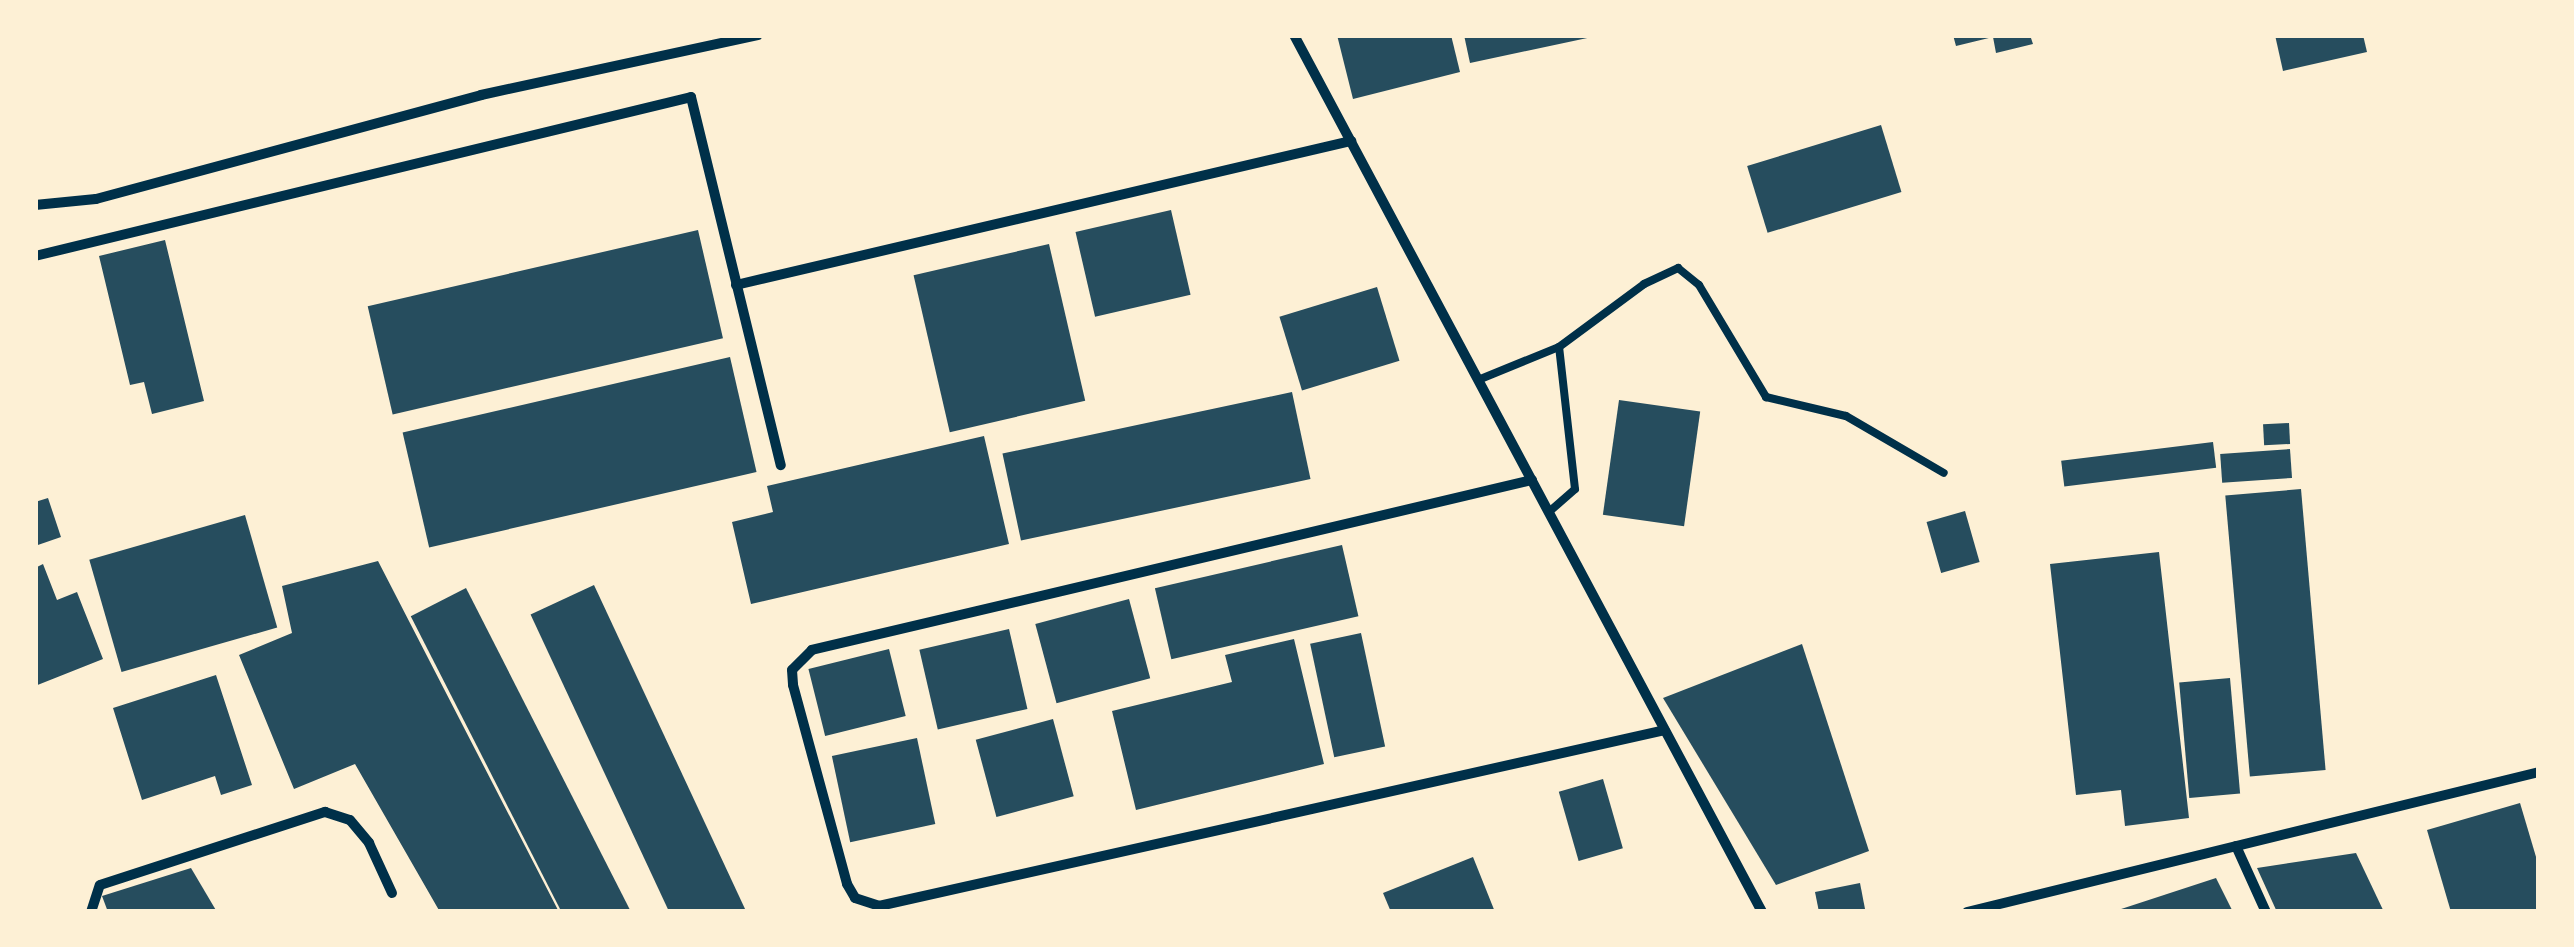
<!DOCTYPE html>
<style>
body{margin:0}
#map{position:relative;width:2574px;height:947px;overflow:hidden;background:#fdf0d5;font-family:"PT Sans Narrow",sans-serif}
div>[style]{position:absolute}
.building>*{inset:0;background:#264d5e;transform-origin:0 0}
.service>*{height:8px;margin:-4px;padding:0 4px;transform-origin:4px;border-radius:4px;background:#003049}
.minor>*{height:10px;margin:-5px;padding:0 5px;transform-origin:5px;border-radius:5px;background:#003049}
span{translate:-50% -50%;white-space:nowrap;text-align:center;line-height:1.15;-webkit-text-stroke:10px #fdf0d5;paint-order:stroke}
.frame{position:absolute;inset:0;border:38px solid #fdf0d5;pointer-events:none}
</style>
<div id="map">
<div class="building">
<i style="clip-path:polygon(1337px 35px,1451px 35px,1460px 72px,1353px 99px)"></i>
<i style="clip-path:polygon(1464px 35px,1592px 35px,1592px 37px,1470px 63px)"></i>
<i style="clip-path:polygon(1953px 35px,2030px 35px,2033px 44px,1996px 53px,1993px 37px,1956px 46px)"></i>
<i style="clip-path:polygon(2275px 35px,2363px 35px,2367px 52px,2283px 71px)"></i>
<i style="left:1881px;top:125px;width:70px;height:140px;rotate:73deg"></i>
<i style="left:1171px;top:210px;width:87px;height:98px;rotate:77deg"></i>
<i style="left:698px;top:230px;width:111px;height:339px;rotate:77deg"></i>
<i style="clip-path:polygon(165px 240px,204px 401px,152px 414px,144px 382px,130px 385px,99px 256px)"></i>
<i style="left:1049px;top:244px;width:161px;height:139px;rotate:77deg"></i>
<i style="left:1377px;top:287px;width:77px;height:102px;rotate:73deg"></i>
<i style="left:730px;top:357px;width:118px;height:336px;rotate:77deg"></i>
<i style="left:1292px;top:392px;width:89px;height:296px;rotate:78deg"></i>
<i style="left:1619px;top:400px;width:82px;height:116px;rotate:8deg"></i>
<i style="left:2289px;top:423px;width:21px;height:26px;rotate:87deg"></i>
<i style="clip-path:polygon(984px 436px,1009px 544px,751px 604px,732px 522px,773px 512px,767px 486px)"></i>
<i style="left:2213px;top:442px;width:26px;height:153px;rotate:83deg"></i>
<i style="left:2290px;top:449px;width:29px;height:70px;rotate:86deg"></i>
<i style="left:2301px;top:489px;width:282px;height:76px;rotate:85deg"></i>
<i style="clip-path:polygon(48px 498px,61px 537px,35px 546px,35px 502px)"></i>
<i style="left:1965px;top:511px;width:53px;height:40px;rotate:74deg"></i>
<i style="left:245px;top:515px;width:117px;height:162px;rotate:74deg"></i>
<i style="left:1342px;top:545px;width:73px;height:192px;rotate:77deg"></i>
<i style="clip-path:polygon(2159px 552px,2189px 818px,2125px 826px,2121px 790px,2076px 795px,2050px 564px)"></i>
<i style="clip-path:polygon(378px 561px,559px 912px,440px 912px,355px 764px,294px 789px,239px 655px,292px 633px,282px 586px)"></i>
<i style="clip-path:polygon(43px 564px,57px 600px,77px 592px,103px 659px,35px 686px,35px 568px)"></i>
<i style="left:594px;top:585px;width:361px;height:70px;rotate:65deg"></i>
<i style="left:466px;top:588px;width:365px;height:62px;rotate:63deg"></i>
<i style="left:1129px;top:599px;width:82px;height:97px;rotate:75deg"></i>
<i style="left:1009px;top:629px;width:82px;height:92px;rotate:77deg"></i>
<i style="left:1361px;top:633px;width:116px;height:52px;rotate:78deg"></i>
<i style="clip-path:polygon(1294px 639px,1324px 764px,1136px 810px,1112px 711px,1232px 682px,1225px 655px)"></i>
<i style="clip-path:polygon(1802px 644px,1869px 851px,1776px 885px,1663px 698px)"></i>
<i style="left:889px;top:649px;width:69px;height:83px;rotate:76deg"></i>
<i style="clip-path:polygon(216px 675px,252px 785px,221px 795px,215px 776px,142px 800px,113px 708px)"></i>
<i style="left:2230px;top:678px;width:116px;height:51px;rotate:85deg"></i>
<i style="left:1053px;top:719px;width:80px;height:80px;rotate:75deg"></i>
<i style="left:917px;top:738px;width:88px;height:87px;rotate:78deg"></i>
<i style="left:1603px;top:779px;width:72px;height:46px;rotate:74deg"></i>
<i style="clip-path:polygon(2520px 803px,2539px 867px,2539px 912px,2451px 912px,2427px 830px)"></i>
<i style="clip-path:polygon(2356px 853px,2384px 912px,2277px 912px,2257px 868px)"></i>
<i style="clip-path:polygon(1473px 857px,1495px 912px,1391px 912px,1383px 893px)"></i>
<i style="clip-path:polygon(191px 868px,217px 912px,108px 912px,102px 896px)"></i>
<i style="clip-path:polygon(2216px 878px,2233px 912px,2115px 912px,2115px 911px)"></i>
<i style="clip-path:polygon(1860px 883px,1865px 909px,1819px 912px,1815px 892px)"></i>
</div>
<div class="service">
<i style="left:1478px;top:380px;width:87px;rotate:-22.2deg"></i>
<i style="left:1550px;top:511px;width:33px;rotate:-41deg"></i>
<i style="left:1575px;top:489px;width:143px;rotate:-96.4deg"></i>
<i style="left:1559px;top:347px;width:106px;rotate:-36.5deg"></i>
<i style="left:1644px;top:284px;width:38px;rotate:-25deg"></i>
<i style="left:1678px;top:268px;width:27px;rotate:39deg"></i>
<i style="left:1699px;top:285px;width:131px;rotate:59.1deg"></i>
<i style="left:1766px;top:397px;width:82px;rotate:13.4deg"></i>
<i style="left:1846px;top:416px;width:113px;rotate:30.2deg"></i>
</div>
<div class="minor">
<i style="left:1294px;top:35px;width:994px;rotate:61.91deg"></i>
<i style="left:35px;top:205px;width:61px;rotate:-5.6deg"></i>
<i style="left:96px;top:199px;width:399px;rotate:-15.1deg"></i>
<i style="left:481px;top:95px;width:283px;rotate:-12.2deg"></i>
<i style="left:35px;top:256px;width:675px;rotate:-13.62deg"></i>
<i style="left:691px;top:97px;width:379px;rotate:76.3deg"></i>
<i style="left:736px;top:285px;width:632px;rotate:-13.18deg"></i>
<i style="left:1532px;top:480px;width:740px;rotate:166.72deg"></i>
<i style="left:812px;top:650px;width:28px;rotate:135deg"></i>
<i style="left:792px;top:670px;width:15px;rotate:86deg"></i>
<i style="left:793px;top:685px;width:206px;rotate:74.8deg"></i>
<i style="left:847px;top:884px;width:16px;rotate:60deg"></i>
<i style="left:855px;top:898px;width:25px;rotate:18deg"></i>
<i style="left:879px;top:906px;width:805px;rotate:-12.62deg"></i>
<i style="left:2236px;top:846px;width:72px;rotate:65.6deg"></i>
<i style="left:91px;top:912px;width:28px;rotate:-72deg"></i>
<i style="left:100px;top:885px;width:237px;rotate:-18deg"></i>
<i style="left:325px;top:812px;width:26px;rotate:18deg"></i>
<i style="left:350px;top:820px;width:30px;rotate:50deg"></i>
<i style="left:369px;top:843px;width:55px;rotate:65.3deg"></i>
<i style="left:1967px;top:912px;width:589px;rotate:-13.75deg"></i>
</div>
<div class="frame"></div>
</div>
